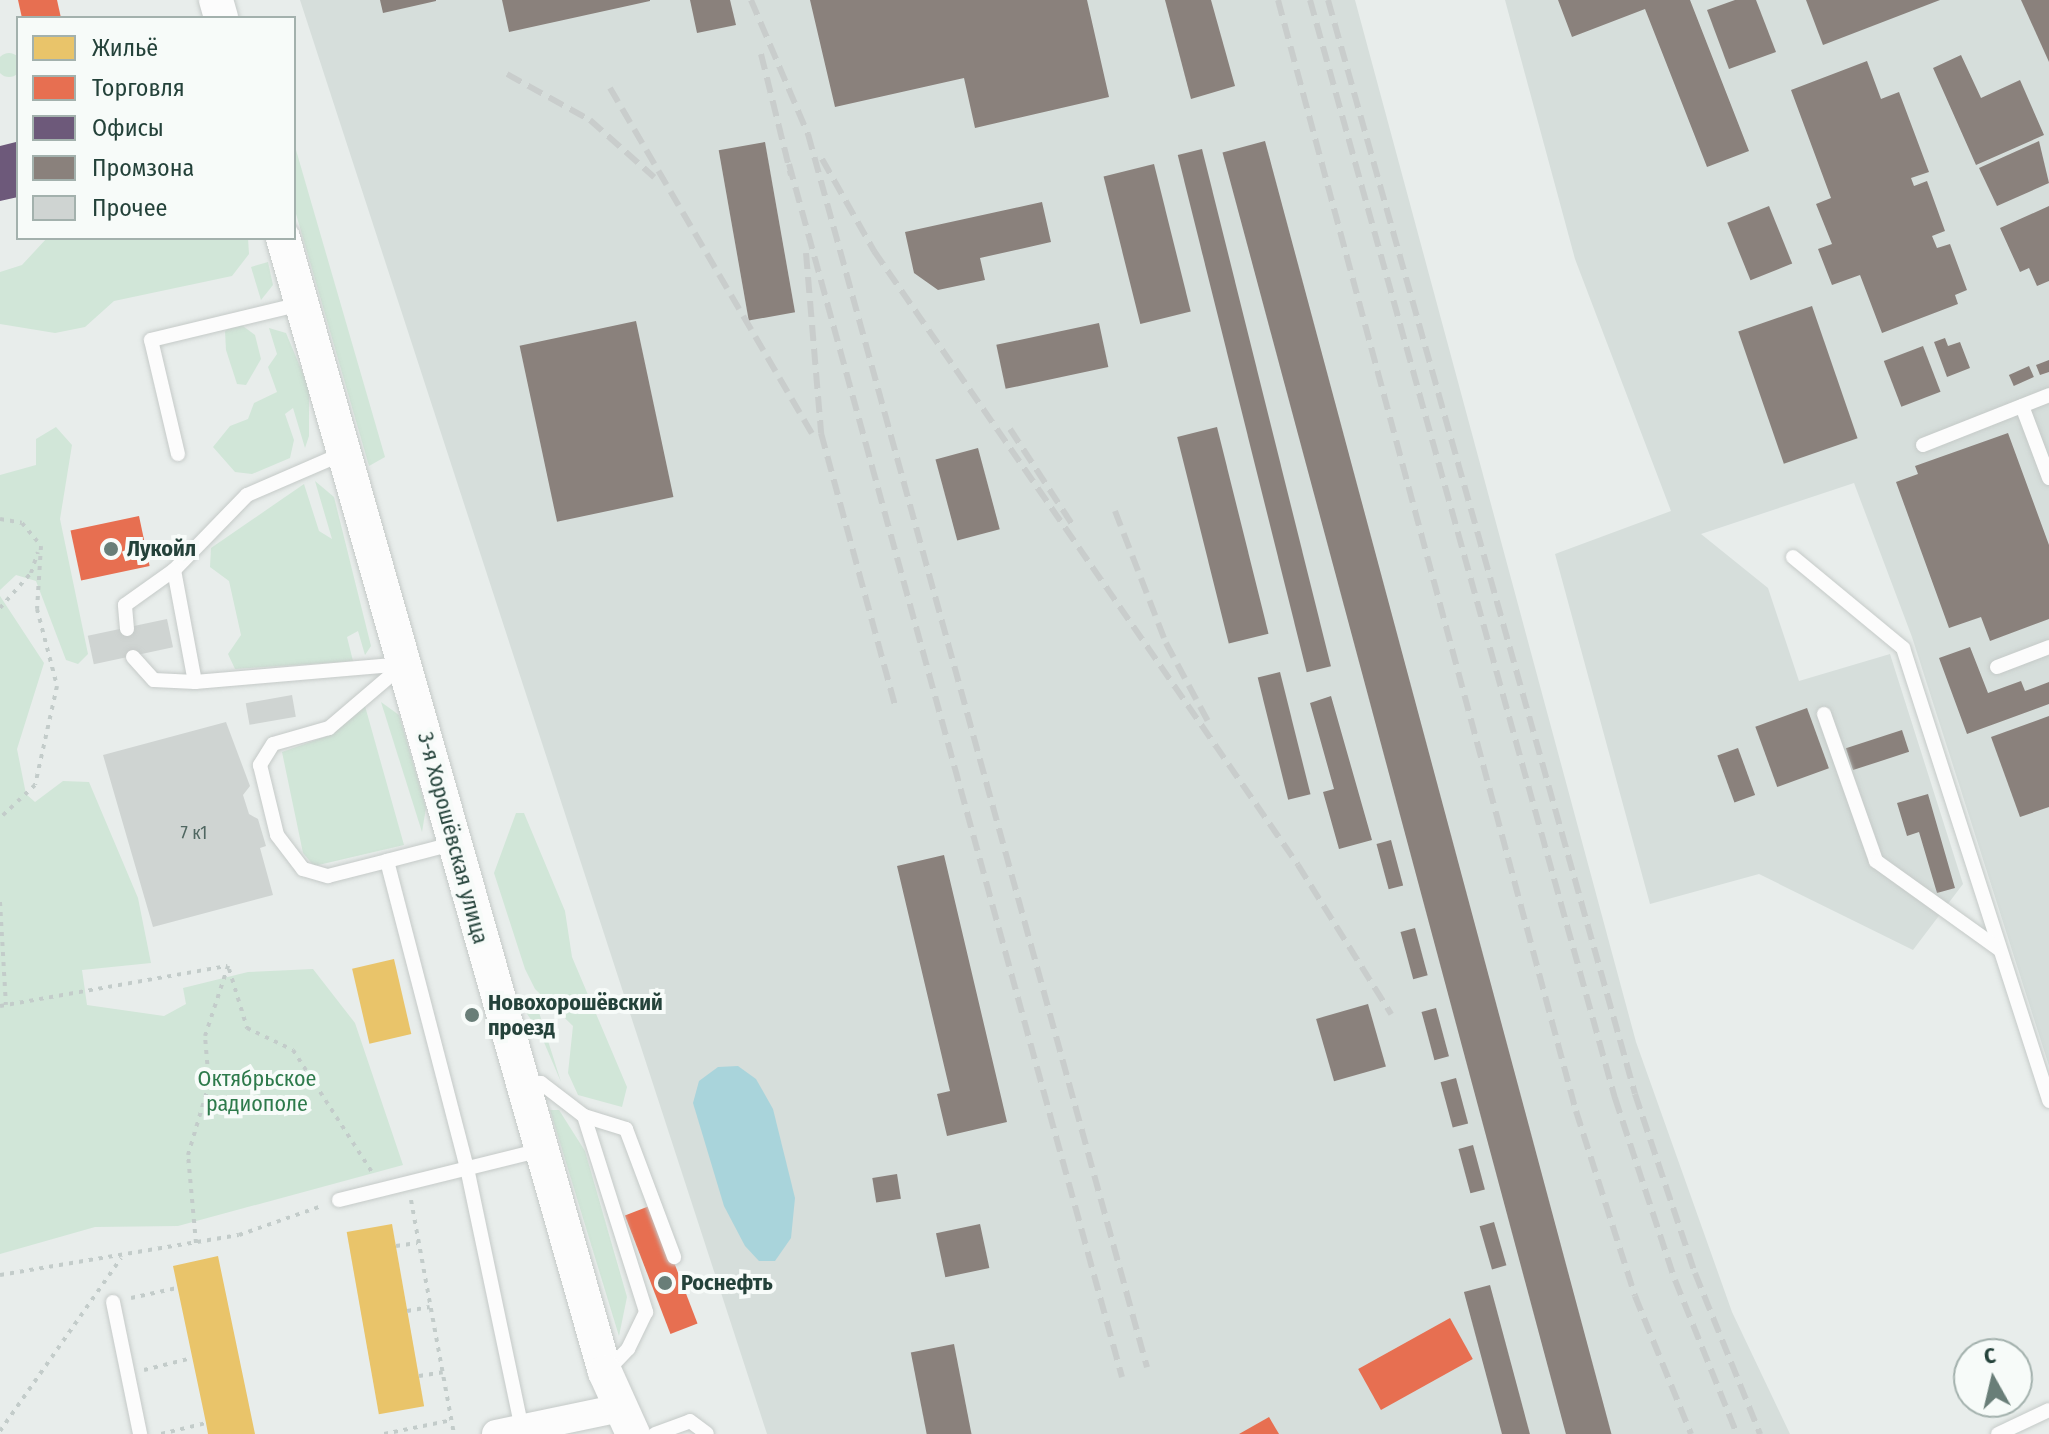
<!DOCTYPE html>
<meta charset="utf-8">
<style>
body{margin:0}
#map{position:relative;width:2049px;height:1434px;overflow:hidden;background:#e8edeb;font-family:"Fira Sans Condensed",sans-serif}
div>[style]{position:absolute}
.built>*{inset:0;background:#d6dedb}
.green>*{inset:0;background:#d1e6d8}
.round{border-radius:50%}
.water>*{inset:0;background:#a9d4db}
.homes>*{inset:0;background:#e9c46a;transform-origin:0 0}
.shops>*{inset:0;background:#e76f51;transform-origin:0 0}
.offices>*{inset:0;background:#6d597a}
.industry>*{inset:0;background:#8a817c;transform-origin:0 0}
.building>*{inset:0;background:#cfd4d2;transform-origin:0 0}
.path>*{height:4px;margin-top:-2px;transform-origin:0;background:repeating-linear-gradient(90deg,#c3ccca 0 4px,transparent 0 10px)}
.roads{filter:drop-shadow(0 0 2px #c5cac8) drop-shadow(0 0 2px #c5cac8)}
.service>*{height:14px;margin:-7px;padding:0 7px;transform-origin:7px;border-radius:7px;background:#fcfcfc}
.minor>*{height:28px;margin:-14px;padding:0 14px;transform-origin:14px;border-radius:14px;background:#fcfcfc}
.tertiary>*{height:34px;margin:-17px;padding:0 17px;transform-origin:17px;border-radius:17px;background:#fcfcfc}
.rail>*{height:6px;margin-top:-3px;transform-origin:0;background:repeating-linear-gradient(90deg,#c9cdcc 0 16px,transparent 0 24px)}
.dots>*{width:22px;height:22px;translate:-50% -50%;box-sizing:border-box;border:4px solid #f7fbf9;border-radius:50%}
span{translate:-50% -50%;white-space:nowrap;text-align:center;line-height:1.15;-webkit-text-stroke:8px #f7fbf9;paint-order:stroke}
.number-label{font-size:18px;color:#506761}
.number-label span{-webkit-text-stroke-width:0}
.poi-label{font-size:22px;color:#24423a;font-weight:700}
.left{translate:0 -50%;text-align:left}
.street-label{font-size:22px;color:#24423a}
.park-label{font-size:22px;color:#2d7a4b}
.legend{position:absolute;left:16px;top:16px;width:280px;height:224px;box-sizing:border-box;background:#f7fbf9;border:2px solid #a3b1ad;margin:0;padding:10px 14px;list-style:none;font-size:24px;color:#24423a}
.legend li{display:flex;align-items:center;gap:16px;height:40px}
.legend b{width:40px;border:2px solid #a3b1ad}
.north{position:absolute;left:1953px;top:1338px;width:80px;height:80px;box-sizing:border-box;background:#f7fbf9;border:2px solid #a3b1ad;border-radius:50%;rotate:352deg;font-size:22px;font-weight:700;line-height:32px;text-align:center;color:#24423a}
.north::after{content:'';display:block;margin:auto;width:28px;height:36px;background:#697e78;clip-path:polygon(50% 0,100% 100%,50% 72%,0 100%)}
</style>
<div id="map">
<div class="built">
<i style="clip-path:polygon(300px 0,1355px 0,1636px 1042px,1732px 1312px,1790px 1434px,767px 1434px)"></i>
<i style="clip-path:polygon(1505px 0,2049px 0,2049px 1066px,1912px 637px,1854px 483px,1701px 534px,1768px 588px,1799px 681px,1890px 654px,1963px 884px,1913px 950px,1759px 874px,1650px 904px,1555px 554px,1671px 511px,1575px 259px)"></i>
</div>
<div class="green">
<i class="round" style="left:-3px;top:53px;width:24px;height:24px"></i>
<i style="clip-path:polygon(294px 143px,385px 457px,369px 466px,294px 207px)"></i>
<i style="clip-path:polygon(47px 238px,248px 238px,249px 254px,232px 276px,114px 301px,85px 327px,55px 333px,0 324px,0 272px,22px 265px)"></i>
<i style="clip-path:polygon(268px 262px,273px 285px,261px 300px,251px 267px)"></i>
<i style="clip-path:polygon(239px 323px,255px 335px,261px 359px,246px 385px,237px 384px,226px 350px,225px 331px)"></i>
<i style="clip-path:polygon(269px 328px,286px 333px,309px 388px,309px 436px,305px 448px,293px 408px,285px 414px,294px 440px,290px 458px,252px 474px,235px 472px,213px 447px,230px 426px,248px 419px,254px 403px,277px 392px,268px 367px,277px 354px)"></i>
<i style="clip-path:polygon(56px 427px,72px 445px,60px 519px,88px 654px,78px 664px,66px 660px,36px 581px,16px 575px,0 590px,0 475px,36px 465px,36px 439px)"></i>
<i style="clip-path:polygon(315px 481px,334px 497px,371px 646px,365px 655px,358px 631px,347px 637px,353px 661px,235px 669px,228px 654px,241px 635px,229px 581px,210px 567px,211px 548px,304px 484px,319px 531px,332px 539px)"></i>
<i style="clip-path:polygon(0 596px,44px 663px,17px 749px,26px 794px,35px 802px,63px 781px,89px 782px,138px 898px,151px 963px,82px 970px,87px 1005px,164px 1016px,186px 1004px,183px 988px,248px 972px,313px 969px,355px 1023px,403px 1165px,178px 1226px,95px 1227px,0 1254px)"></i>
<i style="clip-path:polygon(381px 702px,399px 715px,426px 808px,422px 832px)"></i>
<i style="clip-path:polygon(365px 706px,404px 845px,314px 866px,303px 853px,282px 752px,333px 734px)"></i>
<i style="clip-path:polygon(516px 813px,524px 813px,565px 911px,572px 957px,627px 1087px,622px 1107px,578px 1095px,568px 1073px,573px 1026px,535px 989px,525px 969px,494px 873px)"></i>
<i style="clip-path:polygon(521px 1005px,537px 1006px,561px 1082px,540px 1033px)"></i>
<i style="clip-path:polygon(550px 1110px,559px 1110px,585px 1151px,627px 1297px,619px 1336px)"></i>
</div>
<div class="water">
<i style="clip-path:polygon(738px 1066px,756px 1079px,773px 1109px,795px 1198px,791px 1238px,775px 1261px,759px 1261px,745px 1246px,724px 1206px,693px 1103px,699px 1081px,718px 1067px)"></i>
</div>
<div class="homes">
<i style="left:394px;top:959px;width:77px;height:43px;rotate:77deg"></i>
<i style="left:392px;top:1224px;width:185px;height:46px;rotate:80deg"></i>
<i style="clip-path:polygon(218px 1256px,255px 1434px,208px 1434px,206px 1423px,173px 1266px)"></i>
</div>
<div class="shops">
<i style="clip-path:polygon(18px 0,57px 0,61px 18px,22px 18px)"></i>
<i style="left:139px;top:516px;width:51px;height:70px;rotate:78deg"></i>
<i style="left:652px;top:1205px;width:127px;height:29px;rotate:69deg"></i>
<i style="left:1450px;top:1318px;width:47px;height:105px;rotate:61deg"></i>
<i style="clip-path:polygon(1269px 1417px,1279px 1434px,1239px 1434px)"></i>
</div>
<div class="offices">
<i style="clip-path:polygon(18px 129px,18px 197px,0 201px,0 146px,16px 142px)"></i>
</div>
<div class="industry">
<i style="clip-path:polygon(380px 0,436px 0,436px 1px,383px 13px)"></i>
<i style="clip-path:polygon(502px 0,650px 0,650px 1px,509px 32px)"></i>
<i style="clip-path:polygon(690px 0,730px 0,736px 25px,697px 33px)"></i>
<i style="clip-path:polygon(810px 0,1087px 0,1109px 97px,975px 128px,964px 78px,835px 107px)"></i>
<i style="clip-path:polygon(1165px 0,1211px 0,1235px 86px,1191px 99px)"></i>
<i style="clip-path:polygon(1558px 0,1690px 0,1749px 151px,1707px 167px,1645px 9px,1572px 37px)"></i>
<i style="clip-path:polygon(1735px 0,1756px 0,1776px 52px,1729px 69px,1707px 10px)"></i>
<i style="clip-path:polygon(1806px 0,1940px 0,1823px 45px)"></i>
<i style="clip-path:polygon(2021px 0,2049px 0,2049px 62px)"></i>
<i style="clip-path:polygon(1961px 55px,1981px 98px,2020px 80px,2044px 135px,1976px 165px,1933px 68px)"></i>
<i style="clip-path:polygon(1867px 61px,1881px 99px,1899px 92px,1929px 172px,1911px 178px,1914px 186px,1927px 181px,1945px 231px,1932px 236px,1937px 248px,1950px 244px,1967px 290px,1955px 295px,1958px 304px,1882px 333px,1860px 275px,1832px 285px,1818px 249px,1832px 244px,1816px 204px,1831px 198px,1791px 90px)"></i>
<i style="left:1265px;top:141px;width:1342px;height:44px;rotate:75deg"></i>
<i style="clip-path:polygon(2039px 141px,2049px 183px,1997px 206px,1979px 168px)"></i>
<i style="left:765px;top:142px;width:173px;height:47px;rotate:80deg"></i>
<i style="left:1202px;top:149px;width:533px;height:25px;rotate:76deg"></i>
<i style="left:1154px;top:164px;width:152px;height:52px;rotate:76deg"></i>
<i style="clip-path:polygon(1042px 202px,1051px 242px,980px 258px,985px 280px,938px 290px,914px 273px,905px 232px)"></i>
<i style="left:1769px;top:206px;width:62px;height:45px;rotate:68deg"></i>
<i style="clip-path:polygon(2049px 206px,2049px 281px,2037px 286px,2029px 268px,2020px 272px,2000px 228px)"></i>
<i style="left:1812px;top:306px;width:140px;height:78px;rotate:71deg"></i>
<i style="left:636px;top:321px;width:180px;height:119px;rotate:78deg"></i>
<i style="left:1099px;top:323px;width:45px;height:105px;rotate:78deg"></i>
<i style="clip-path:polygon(1945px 338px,1948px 346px,1960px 342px,1970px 368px,1947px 377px,1934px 342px)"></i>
<i style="left:1923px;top:346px;width:49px;height:42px;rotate:69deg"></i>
<i style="clip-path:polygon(2049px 360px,2049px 372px,2040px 375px,2036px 365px)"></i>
<i style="left:2029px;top:366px;width:12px;height:22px;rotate:66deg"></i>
<i style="left:1217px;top:427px;width:213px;height:41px;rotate:76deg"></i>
<i style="clip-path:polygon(2008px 433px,2049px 545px,2049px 619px,1990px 641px,1981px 617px,1949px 628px,1896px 482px,1918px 474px,1915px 466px)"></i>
<i style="left:978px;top:448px;width:84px;height:44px;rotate:75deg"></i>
<i style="clip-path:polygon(1970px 647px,1988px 693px,2021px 681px,2025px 691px,2049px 682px,2049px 704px,1967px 734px,1939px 658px)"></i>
<i style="left:1280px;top:672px;width:126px;height:23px;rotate:76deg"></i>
<i style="clip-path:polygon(1331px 696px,1372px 840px,1339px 849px,1323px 792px,1334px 789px,1310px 703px)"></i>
<i style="left:1807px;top:708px;width:64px;height:55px;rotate:70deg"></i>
<i style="clip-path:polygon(2049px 716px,2049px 807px,2020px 817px,1991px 737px)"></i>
<i style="left:1902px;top:730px;width:23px;height:59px;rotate:72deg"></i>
<i style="left:1738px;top:748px;width:50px;height:22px;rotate:70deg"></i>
<i style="clip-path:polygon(1928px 794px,1955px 888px,1937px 893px,1919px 832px,1907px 836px,1897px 803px)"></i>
<i style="left:1391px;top:840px;width:47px;height:15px;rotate:75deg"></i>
<i style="clip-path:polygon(944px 855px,1007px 1122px,947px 1136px,937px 1094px,950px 1091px,897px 866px)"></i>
<i style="left:1415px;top:928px;width:49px;height:15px;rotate:75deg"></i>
<i style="left:1368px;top:1004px;width:65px;height:54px;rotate:74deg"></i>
<i style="left:1436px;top:1008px;width:50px;height:15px;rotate:75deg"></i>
<i style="left:1456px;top:1078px;width:47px;height:16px;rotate:75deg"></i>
<i style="left:1473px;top:1145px;width:46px;height:15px;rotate:75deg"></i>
<i style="left:897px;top:1174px;width:25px;height:25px;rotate:81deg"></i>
<i style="left:1494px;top:1222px;width:45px;height:15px;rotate:74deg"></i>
<i style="left:980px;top:1224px;width:45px;height:45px;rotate:78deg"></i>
<i style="left:1490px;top:1285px;width:155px;height:27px;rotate:75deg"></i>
<i style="left:954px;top:1344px;width:92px;height:44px;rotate:79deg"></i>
</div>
<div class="building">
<i style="left:167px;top:619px;width:29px;height:81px;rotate:78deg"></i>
<i style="left:292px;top:695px;width:22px;height:47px;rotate:80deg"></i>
<i style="clip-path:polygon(226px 722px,250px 786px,243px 795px,249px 814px,258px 819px,266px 846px,260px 848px,273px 895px,153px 927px,103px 755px)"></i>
</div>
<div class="path">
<i style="left:0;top:519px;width:22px;rotate:10deg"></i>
<i style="left:22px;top:523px;width:30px;rotate:50deg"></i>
<i style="left:41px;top:546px;width:63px;rotate:93.6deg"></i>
<i style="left:37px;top:609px;width:80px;rotate:75.4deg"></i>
<i style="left:57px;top:686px;width:101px;rotate:102.5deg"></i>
<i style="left:35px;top:785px;width:48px;rotate:136.7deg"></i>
<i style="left:0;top:608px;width:47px;rotate:-48.5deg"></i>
<i style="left:31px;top:573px;width:22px;rotate:-72deg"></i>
<i style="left:0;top:902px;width:103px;rotate:86.7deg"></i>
<i style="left:229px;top:969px;width:62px;rotate:73deg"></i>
<i style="left:247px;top:1028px;width:51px;rotate:25.6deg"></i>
<i style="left:293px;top:1050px;width:145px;rotate:57.1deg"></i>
<i style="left:0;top:1006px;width:231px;rotate:-10deg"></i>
<i style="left:411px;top:1200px;width:238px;rotate:79.6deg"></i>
<i style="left:196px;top:1243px;width:88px;rotate:-95.2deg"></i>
<i style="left:188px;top:1155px;width:74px;rotate:-73.5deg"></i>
<i style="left:209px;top:1084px;width:48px;rotate:-94.8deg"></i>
<i style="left:205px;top:1036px;width:74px;rotate:-71.8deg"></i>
<i style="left:396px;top:1246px;width:21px;rotate:-8deg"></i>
<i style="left:0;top:1275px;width:242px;rotate:-9.5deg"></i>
<i style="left:239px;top:1235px;width:88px;rotate:-19.3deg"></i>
<i style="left:131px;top:1298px;width:47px;rotate:-12.3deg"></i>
<i style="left:407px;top:1311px;width:23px;rotate:-10deg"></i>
<i style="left:144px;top:1370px;width:49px;rotate:-14deg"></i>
<i style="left:419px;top:1376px;width:24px;rotate:-9deg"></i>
<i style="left:0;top:1431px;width:211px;rotate:-55deg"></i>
<i style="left:161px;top:1434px;width:46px;rotate:-13.7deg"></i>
<i style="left:384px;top:1434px;width:69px;rotate:-11.6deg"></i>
</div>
<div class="roads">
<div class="service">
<i style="left:2022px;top:406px;width:77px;rotate:69.4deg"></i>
<i style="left:1923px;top:445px;width:136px;rotate:-21.6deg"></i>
<i style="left:344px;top:453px;width:106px;rotate:156.6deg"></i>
<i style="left:247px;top:495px;width:105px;rotate:134.2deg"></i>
<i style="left:174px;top:570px;width:114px;rotate:79.4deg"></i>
<i style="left:195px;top:682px;width:210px;rotate:-4.9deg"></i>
<i style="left:404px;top:664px;width:99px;rotate:139.5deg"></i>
<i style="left:329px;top:728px;width:58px;rotate:164.1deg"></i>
<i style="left:273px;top:744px;width:25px;rotate:122deg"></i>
<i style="left:260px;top:765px;width:72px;rotate:76.3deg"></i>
<i style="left:277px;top:835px;width:43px;rotate:52.6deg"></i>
<i style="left:303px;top:869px;width:26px;rotate:16deg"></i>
<i style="left:328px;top:876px;width:61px;rotate:-14.3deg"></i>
<i style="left:178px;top:454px;width:117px;rotate:-103.3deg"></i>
<i style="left:151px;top:340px;width:154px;rotate:-13.5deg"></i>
<i style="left:1793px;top:557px;width:143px;rotate:39.6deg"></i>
<i style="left:1903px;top:648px;width:476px;rotate:72.1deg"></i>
<i style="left:127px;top:629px;width:24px;rotate:-95deg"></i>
<i style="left:125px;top:605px;width:60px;rotate:-35.5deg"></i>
<i style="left:133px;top:657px;width:31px;rotate:48deg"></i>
<i style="left:154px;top:680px;width:41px;rotate:2.8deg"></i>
<i style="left:1997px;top:667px;width:56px;rotate:-21deg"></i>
<i style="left:1824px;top:714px;width:156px;rotate:70.5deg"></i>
<i style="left:1876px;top:861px;width:151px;rotate:35.6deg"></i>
<i style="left:456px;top:843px;width:71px;rotate:165.4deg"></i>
<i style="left:387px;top:861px;width:317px;rotate:75.4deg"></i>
<i style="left:467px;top:1168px;width:267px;rotate:78.1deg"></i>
<i style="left:523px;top:1082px;width:18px;rotate:3deg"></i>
<i style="left:541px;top:1083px;width:54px;rotate:37.5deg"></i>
<i style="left:584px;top:1116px;width:206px;rotate:72.4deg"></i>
<i style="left:646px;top:1312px;width:41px;rotate:115.9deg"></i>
<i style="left:628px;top:1349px;width:32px;rotate:134deg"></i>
<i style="left:584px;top:1116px;width:44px;rotate:17.2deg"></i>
<i style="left:626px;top:1129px;width:137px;rotate:69.4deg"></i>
<i style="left:339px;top:1200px;width:208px;rotate:-13.9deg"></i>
<i style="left:113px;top:1302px;width:135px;rotate:78.4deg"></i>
<i style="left:655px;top:1434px;width:37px;rotate:-20deg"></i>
<i style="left:690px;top:1421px;width:21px;rotate:37deg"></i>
<i style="left:1998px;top:1434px;width:56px;rotate:-25.2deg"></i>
</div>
<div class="minor">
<i style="left:496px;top:1434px;width:127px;rotate:-11.8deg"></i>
</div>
<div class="tertiary">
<i style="left:216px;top:0;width:19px;rotate:74deg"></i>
<i style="left:283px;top:238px;width:1179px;rotate:74.15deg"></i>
<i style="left:605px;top:1372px;width:68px;rotate:65.7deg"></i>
</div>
</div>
<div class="rail">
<i style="left:751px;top:0;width:146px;rotate:67deg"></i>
<i style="left:808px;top:134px;width:1279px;rotate:74.63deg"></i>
<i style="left:1278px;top:0;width:1150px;rotate:74.99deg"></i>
<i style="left:1576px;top:1111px;width:194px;rotate:72.3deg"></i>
<i style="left:1635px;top:1296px;width:149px;rotate:67.9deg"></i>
<i style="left:1310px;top:0;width:1140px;rotate:74.48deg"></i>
<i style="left:1615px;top:1098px;width:192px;rotate:71.8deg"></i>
<i style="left:1675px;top:1280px;width:166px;rotate:68.1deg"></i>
<i style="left:1328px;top:0;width:1136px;rotate:74.32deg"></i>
<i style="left:1635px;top:1094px;width:189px;rotate:71.5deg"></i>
<i style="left:1695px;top:1273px;width:174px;rotate:68deg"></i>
<i style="left:761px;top:54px;width:125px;rotate:76.1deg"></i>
<i style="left:507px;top:74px;width:95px;rotate:29deg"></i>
<i style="left:590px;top:120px;width:86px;rotate:41.7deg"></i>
<i style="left:610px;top:88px;width:408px;rotate:59.7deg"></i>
<i style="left:822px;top:159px;width:106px;rotate:60.5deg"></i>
<i style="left:874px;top:251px;width:746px;rotate:55.37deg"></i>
<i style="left:1298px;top:865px;width:176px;rotate:58deg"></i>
<i style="left:789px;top:164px;width:1258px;rotate:74.65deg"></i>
<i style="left:806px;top:253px;width:181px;rotate:85.2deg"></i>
<i style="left:821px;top:433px;width:286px;rotate:74.8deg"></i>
<i style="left:1010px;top:429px;width:113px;rotate:56.9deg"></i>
<i style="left:1115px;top:511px;width:142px;rotate:68.9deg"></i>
<i style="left:1166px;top:643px;width:95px;rotate:61.8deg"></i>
</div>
<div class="dots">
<i style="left:111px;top:549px;background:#697e78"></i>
<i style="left:472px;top:1015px;background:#697e78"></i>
<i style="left:665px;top:1283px;background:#697e78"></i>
</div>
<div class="number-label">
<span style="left:194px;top:833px">7 к1</span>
</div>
<div class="poi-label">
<span class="left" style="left:127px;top:549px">Лукойл</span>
<span class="left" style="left:488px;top:1015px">Новохорошёвский<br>проезд</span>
<span class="left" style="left:681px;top:1283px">Роснефть</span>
</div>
<div class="street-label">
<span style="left:453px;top:838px;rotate:75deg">3-я Хорошёвская улица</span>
</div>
<div class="park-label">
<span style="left:257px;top:1091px">Октябрьское<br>радиополе</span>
</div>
<ul class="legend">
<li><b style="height:22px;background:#e9c46a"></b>Жильё</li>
<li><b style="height:22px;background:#e76f51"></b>Торговля</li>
<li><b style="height:22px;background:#6d597a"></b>Офисы</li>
<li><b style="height:22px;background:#8a817c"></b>Промзона</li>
<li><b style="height:22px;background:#cfd4d2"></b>Прочее</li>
</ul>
<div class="north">С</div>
</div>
